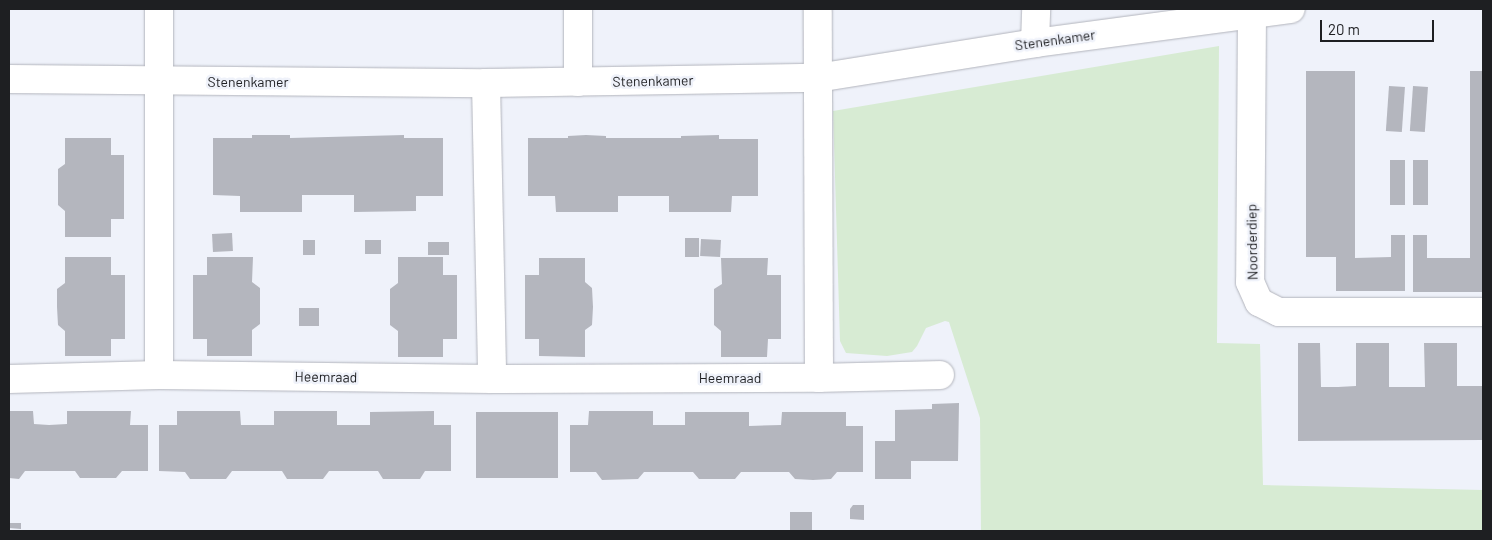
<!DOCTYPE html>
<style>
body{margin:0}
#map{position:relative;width:1492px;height:540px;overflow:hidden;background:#eff2fa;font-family:Barlow,sans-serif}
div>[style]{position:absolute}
.green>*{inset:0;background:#d7ebd3}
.building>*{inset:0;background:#b4b6be;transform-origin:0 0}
.roads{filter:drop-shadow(0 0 1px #b2b4bc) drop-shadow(0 0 1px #b2b4bc)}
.street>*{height:28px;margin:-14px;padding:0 14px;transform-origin:14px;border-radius:14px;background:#fff}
span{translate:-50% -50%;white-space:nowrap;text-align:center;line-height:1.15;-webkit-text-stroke:5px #eff2fa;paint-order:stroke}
.street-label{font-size:14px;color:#1e1f22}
.frame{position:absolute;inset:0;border:10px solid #1e1f22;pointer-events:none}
.scale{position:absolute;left:1320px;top:20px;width:114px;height:22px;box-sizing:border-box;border:2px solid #1e1f22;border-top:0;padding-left:6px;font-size:15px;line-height:18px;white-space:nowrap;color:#1e1f22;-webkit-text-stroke:4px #eff2fa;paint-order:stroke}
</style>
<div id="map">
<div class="green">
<i style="clip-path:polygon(1219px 46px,1217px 343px,1260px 344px,1263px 485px,1483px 490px,1483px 531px,981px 531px,980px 418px,949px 322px,945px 321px,926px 328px,917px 346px,912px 352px,887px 356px,846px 353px,840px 341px,833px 111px)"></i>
</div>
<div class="building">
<i style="clip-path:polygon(1306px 71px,1355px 71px,1355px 258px,1391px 257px,1391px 235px,1405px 235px,1405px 291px,1336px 291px,1336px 257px,1306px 257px)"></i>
<i style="clip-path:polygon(1470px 71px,1483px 71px,1482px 292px,1413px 292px,1413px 235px,1427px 235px,1427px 258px,1470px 258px)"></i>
<i style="left:1389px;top:86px;width:16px;height:45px;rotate:4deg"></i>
<i style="left:1413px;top:86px;width:15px;height:45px;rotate:4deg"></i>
<i style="clip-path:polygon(252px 135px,290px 135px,290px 138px,404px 135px,404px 138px,443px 138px,443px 196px,416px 196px,416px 211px,354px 212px,354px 195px,302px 195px,302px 212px,240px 212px,240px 196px,213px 195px,213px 138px,252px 138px)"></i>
<i style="clip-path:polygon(586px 135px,606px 136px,606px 138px,681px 138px,681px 136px,719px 135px,719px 139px,758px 139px,758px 196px,732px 196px,731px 212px,669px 212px,669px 196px,618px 196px,618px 212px,556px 212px,555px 196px,528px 196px,528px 138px,568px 138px,568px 136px)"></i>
<i style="clip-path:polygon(65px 138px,111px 138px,111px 155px,124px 155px,124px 219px,111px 219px,111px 237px,65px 237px,65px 211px,58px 205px,58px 169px,65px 164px)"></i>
<i style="left:1390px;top:160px;width:15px;height:45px"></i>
<i style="left:1428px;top:160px;width:45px;height:15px;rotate:90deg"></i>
<i style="left:232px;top:233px;width:18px;height:20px;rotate:87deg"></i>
<i style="left:685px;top:238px;width:14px;height:19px"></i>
<i style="left:701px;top:239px;width:20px;height:17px;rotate:3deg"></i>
<i style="left:303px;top:240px;width:12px;height:15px"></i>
<i style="left:365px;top:240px;width:16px;height:14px"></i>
<i style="left:449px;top:242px;width:13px;height:21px;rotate:90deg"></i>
<i style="clip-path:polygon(65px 257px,111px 257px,111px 275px,125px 275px,125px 339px,111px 339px,111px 356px,65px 356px,65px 331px,58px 325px,57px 307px,57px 289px,65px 283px)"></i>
<i style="clip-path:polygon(207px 257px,253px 257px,252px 282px,260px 288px,260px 324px,252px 330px,252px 356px,207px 356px,207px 339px,193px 339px,193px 275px,207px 275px)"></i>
<i style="clip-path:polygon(398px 257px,443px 257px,443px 275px,457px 275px,457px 339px,443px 339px,443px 357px,398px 357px,398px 331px,390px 325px,390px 289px,398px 283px)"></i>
<i style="clip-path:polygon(539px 258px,585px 258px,585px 282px,592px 288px,593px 307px,592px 325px,585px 330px,585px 357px,539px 356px,539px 339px,525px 339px,525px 275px,539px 275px)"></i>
<i style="clip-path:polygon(721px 258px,768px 258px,767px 275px,781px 275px,781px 339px,768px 339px,767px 357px,721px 357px,721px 331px,714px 325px,714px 289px,722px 284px)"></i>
<i style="left:299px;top:308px;width:20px;height:18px"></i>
<i style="clip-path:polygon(1298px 343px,1320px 343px,1321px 387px,1338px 387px,1356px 386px,1356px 343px,1389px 343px,1389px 387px,1425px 387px,1424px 343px,1457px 343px,1457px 386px,1483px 386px,1483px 440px,1298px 441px)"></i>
<i style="clip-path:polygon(959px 403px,958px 461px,911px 461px,911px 479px,875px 479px,875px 441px,895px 441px,895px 410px,932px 409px,932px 404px)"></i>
<i style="clip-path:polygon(9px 411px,33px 411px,34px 424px,49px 425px,67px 424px,67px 411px,131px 411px,130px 425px,148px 425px,148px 471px,122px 471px,116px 478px,80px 478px,75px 471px,25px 471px,19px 479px,9px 478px)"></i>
<i style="clip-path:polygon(177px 411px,240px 411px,241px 425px,274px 425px,274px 411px,337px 411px,337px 425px,370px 425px,370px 412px,434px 411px,434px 425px,451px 425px,451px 471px,425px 471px,420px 479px,383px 479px,378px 471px,329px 471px,323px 479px,287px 479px,282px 471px,232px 471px,226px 479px,190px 479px,185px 472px,159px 471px,159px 425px,177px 425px)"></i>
<i style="clip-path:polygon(589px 411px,653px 411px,653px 425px,685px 425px,685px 412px,749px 412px,749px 426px,781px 425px,782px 412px,846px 412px,846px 426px,863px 426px,863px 472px,837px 472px,831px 479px,813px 480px,795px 479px,789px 472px,741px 472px,735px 479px,699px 479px,693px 472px,644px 472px,638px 479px,602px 480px,596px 472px,570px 472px,570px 425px,588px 425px)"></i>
<i style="left:476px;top:412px;width:82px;height:66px"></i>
<i style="clip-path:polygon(853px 505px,864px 505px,864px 520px,850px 519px,850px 509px)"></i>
<i style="left:790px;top:512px;width:22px;height:19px"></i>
<i style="clip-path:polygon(9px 523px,21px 523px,21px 529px,9px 528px)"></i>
</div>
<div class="roads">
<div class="street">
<i style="left:159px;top:9px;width:366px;rotate:90deg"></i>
<i style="left:1252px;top:13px;width:269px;rotate:90.4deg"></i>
<i style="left:1250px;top:282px;width:22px;rotate:66deg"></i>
<i style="left:1259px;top:302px;width:22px;rotate:27deg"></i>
<i style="left:1279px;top:312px;width:204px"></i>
<i style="left:1035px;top:43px;width:34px;rotate:-88deg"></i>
<i style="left:9px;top:79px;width:477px;rotate:0.5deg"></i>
<i style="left:486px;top:83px;width:331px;rotate:-0.9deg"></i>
<i style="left:817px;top:78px;width:221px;rotate:-9.1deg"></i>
<i style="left:1035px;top:43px;width:258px;rotate:-7.6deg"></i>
<i style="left:578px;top:82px;width:73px;rotate:-90deg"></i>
<i style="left:486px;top:83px;width:296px;rotate:88.8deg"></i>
<i style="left:819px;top:378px;width:121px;rotate:-1.4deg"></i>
<i style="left:9px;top:379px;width:150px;rotate:-1.5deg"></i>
<i style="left:159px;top:375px;width:333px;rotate:0.7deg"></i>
<i style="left:492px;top:379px;width:327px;rotate:-0.2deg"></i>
<i style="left:819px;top:378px;width:369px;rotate:-90.2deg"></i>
</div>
</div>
<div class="street-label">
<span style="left:1055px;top:40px;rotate:-8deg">Stenenkamer</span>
<span style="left:653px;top:81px;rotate:-1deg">Stenenkamer</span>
<span style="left:248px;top:82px">Stenenkamer</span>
<span style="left:1252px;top:242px;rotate:-91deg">Noorderdiep</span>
<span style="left:326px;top:377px;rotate:1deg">Heemraad</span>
<span style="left:730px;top:378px">Heemraad</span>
</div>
<div class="frame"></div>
<div class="scale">20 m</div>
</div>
